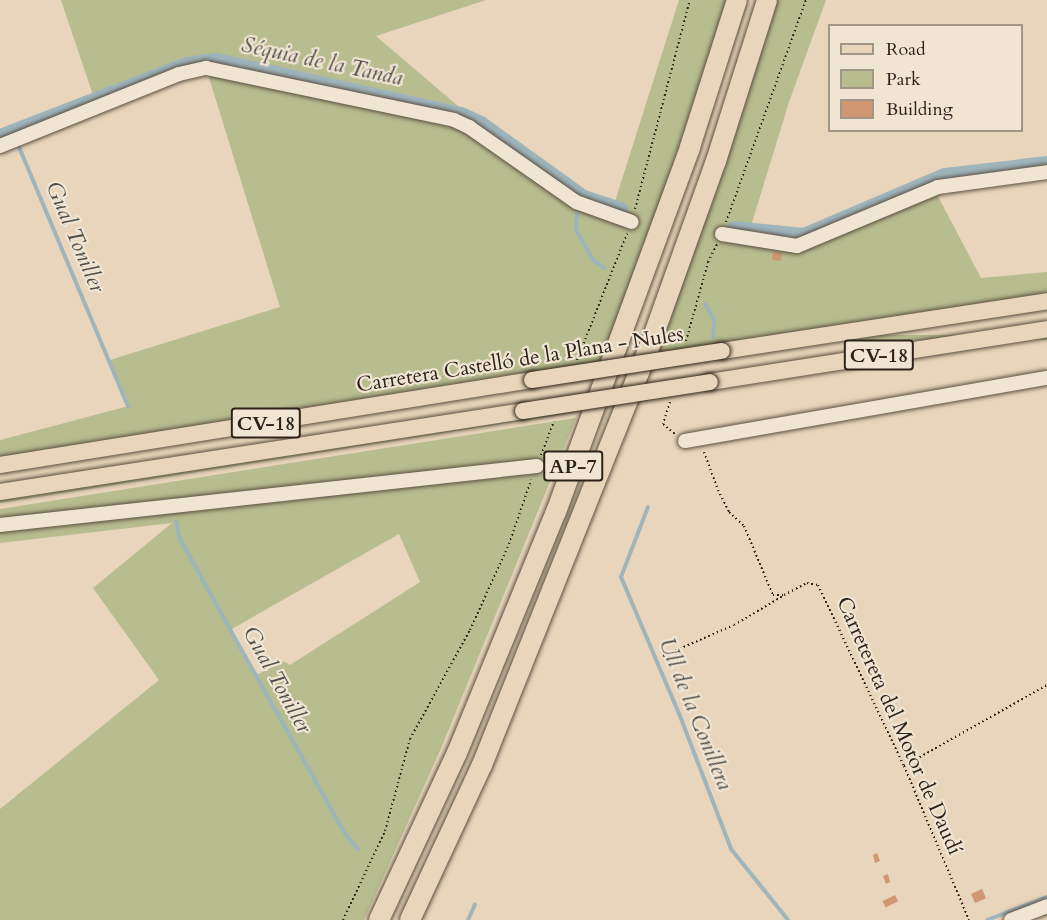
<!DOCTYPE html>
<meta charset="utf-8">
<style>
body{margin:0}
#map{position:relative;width:1047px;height:920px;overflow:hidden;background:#e8d5bb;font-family:Cardo,serif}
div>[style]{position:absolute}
.green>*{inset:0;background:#b7bd8f;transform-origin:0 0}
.stream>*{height:4px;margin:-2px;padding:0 2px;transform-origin:2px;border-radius:2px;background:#9eb5bc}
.canal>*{height:14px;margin:-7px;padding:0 7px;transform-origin:7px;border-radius:7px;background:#9eb5bc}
.building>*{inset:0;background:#d09872;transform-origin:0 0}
.path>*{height:2px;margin-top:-1px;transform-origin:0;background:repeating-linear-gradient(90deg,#2d2219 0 1.5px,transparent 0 4.5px)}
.roads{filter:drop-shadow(0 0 2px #5c4f42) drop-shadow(0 0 2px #5c4f42)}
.minor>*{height:14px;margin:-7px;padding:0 7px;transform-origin:7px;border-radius:7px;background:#f0e4d3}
.major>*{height:16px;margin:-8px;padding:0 8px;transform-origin:8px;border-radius:8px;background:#e8d5bb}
.highway>*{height:20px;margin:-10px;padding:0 10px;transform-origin:10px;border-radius:10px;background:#e8d5bb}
.bridges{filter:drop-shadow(0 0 2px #2d2219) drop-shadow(0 0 2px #2d2219)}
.major-bridge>*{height:16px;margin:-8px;padding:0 8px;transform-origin:8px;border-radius:8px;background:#e8d5bb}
span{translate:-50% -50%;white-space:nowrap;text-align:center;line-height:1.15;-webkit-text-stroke:4.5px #f0e4d3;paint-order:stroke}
.shield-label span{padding:2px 4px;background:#f0e4d3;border:2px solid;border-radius:4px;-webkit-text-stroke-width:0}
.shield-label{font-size:20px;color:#2d2219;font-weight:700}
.street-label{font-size:21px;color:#2d2219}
.water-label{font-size:22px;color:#4f4e4a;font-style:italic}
.legend{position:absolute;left:828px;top:24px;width:195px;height:108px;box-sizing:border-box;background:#f0e4d3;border:2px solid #a29689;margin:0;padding:8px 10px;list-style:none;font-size:18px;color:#2d2219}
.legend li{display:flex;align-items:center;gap:12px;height:30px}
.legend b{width:30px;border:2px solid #a29689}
</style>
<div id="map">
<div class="green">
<i style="clip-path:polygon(61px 0,486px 0,376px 36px,465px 112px,470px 127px,610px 217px,679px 0,729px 0,605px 362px,0 458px,0 440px,129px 406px,110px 360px,280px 307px,206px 68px,97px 107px)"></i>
<i style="clip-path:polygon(775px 0,826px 0,789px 102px,747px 239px,797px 246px,934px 189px,981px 278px,1047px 272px,1047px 295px,653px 355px)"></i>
<i style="left:1047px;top:335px;width:5px;height:415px;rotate:90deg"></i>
<i style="clip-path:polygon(579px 408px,577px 412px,0 503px,0 498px)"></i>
<i style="clip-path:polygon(evenodd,576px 418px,442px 746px,364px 920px,0 920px,0 809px,159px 680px,93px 588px,172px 523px,0 543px,0 509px,576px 418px,399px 534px,420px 582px,290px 665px,283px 661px,255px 676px,230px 630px,399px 534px)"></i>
</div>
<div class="stream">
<i style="left:19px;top:147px;width:281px;rotate:67.2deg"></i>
<i style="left:577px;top:211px;width:19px;rotate:93deg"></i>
<i style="left:576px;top:230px;width:34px;rotate:60deg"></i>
<i style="left:593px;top:260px;width:14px;rotate:34deg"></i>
<i style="left:705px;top:304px;width:18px;rotate:61deg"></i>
<i style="left:714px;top:320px;width:17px;rotate:93deg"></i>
<i style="left:648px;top:507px;width:75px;rotate:111.1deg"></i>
<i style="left:621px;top:577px;width:151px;rotate:67deg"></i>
<i style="left:680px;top:716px;width:142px;rotate:69deg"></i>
<i style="left:731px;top:849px;width:91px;rotate:51.2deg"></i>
<i style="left:176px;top:522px;width:17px;rotate:77deg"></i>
<i style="left:180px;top:539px;width:107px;rotate:61deg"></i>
<i style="left:232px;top:633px;width:228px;rotate:60.6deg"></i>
<i style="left:344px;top:832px;width:22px;rotate:51deg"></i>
<i style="left:468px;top:920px;width:17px;rotate:-66deg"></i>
<i style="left:987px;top:920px;width:64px;rotate:-21deg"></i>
</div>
<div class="canal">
<i style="left:0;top:136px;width:200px;rotate:-21.1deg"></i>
<i style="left:187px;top:64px;width:30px;rotate:-8deg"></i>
<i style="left:217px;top:60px;width:250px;rotate:12.5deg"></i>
<i style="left:461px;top:114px;width:22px;rotate:24deg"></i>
<i style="left:481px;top:123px;width:127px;rotate:35.7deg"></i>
<i style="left:584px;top:197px;width:39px;rotate:18deg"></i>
<i style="left:734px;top:228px;width:70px;rotate:5.7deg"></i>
<i style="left:804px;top:235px;width:153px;rotate:-23.1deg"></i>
<i style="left:945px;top:175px;width:103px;rotate:-6.7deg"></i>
</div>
<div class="building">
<i style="left:773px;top:252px;width:9px;height:8px;rotate:6deg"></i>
<i style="clip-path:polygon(877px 853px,880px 861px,875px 863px,873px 855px)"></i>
<i style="clip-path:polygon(888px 874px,890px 882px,886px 884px,883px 876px)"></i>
<i style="left:982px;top:889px;width:10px;height:12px;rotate:66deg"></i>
<i style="left:895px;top:895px;width:7px;height:14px;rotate:63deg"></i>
</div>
<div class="path">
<i style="left:635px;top:209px;width:216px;rotate:-75.3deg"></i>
<i style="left:726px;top:222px;width:236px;rotate:-70.2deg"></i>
<i style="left:686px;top:341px;width:82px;rotate:-74.4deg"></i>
<i style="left:708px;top:262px;width:20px;rotate:-63deg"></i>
<i style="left:577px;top:360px;width:136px;rotate:-68.4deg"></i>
<i style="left:670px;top:402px;width:23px;rotate:108deg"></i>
<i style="left:663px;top:424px;width:16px;rotate:40deg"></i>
<i style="left:704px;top:452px;width:40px;rotate:69.8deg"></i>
<i style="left:718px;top:490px;width:25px;rotate:63deg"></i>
<i style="left:729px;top:512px;width:21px;rotate:43deg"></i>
<i style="left:744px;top:526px;width:75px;rotate:67.2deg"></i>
<i style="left:773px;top:595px;width:11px"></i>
<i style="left:784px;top:595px;width:26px;rotate:-28deg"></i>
<i style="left:807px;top:583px;width:11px;rotate:10deg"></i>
<i style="left:818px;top:585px;width:200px;rotate:64.6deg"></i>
<i style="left:904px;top:766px;width:167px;rotate:67.1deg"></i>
<i style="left:541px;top:455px;width:36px;rotate:-69deg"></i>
<i style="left:663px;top:656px;width:77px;rotate:-23.6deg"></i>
<i style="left:734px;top:625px;width:57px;rotate:-30.6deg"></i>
<i style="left:904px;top:766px;width:164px;rotate:-29.5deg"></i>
<i style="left:343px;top:920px;width:98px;rotate:-64.7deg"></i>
<i style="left:385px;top:831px;width:95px;rotate:-74.8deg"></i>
<i style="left:410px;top:739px;width:124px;rotate:-61.2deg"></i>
<i style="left:470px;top:630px;width:94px;rotate:-65.6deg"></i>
<i style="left:509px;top:544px;width:68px;rotate:-71deg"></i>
</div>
<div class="roads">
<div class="minor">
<i style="left:0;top:146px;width:193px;rotate:-21.9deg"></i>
<i style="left:179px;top:74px;width:28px;rotate:-13deg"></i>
<i style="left:206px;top:68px;width:253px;rotate:11.8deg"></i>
<i style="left:454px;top:120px;width:17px;rotate:25deg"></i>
<i style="left:469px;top:127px;width:131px;rotate:35deg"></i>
<i style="left:576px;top:202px;width:59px;rotate:19.7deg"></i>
<i style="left:722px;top:234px;width:76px;rotate:9.1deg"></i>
<i style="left:797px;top:246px;width:153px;rotate:-22.7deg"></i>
<i style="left:938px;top:187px;width:110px;rotate:-7.8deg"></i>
<i style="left:685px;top:441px;width:367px;rotate:-9.9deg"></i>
<i style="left:0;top:525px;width:540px;rotate:-6.27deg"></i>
<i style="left:1011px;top:920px;width:39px;rotate:-21deg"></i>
</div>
<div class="major">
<i style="left:722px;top:351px;width:329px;rotate:-8.7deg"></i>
<i style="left:710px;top:382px;width:341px;rotate:-8.9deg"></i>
<i style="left:0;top:465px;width:539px;rotate:-9.08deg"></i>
<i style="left:0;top:492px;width:529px;rotate:-8.8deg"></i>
</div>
<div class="highway">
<i style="left:379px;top:920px;width:184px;rotate:-65deg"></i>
<i style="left:457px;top:753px;width:261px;rotate:-67.7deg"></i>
<i style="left:556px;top:512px;width:389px;rotate:-69.8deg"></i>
<i style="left:690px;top:147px;width:154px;rotate:-72.3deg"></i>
<i style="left:410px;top:920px;width:171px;rotate:-65.1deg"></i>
<i style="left:482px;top:765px;width:449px;rotate:-68.2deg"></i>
<i style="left:649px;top:348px;width:199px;rotate:-70.3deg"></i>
<i style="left:716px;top:161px;width:169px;rotate:-72.4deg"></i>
</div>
</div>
<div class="bridges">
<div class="major-bridge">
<i style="left:532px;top:380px;width:192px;rotate:-8.7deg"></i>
<i style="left:523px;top:411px;width:189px;rotate:-8.8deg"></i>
</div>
</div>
<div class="shield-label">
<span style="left:879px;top:355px">CV-18</span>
<span style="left:266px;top:423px">CV-18</span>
<span style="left:573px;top:466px">AP-7</span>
</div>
<div class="street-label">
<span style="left:520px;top:360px;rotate:-9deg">Carretera Castelló de la Plana - Nules</span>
<span style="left:899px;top:726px;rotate:66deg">Carretereta del Motor de Daudí</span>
</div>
<div class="water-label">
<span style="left:322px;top:62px;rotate:12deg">Séquia de la Tanda</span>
<span style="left:75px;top:237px;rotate:67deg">Gual Toniller</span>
<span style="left:277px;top:680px;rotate:61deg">Gual Toniller</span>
<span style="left:695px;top:714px;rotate:68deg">Ull de la Conillera</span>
</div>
<ul class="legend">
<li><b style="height:8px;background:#e8d5bb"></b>Road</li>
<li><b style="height:16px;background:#b7bd8f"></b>Park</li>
<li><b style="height:16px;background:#d09872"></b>Building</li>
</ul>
</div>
